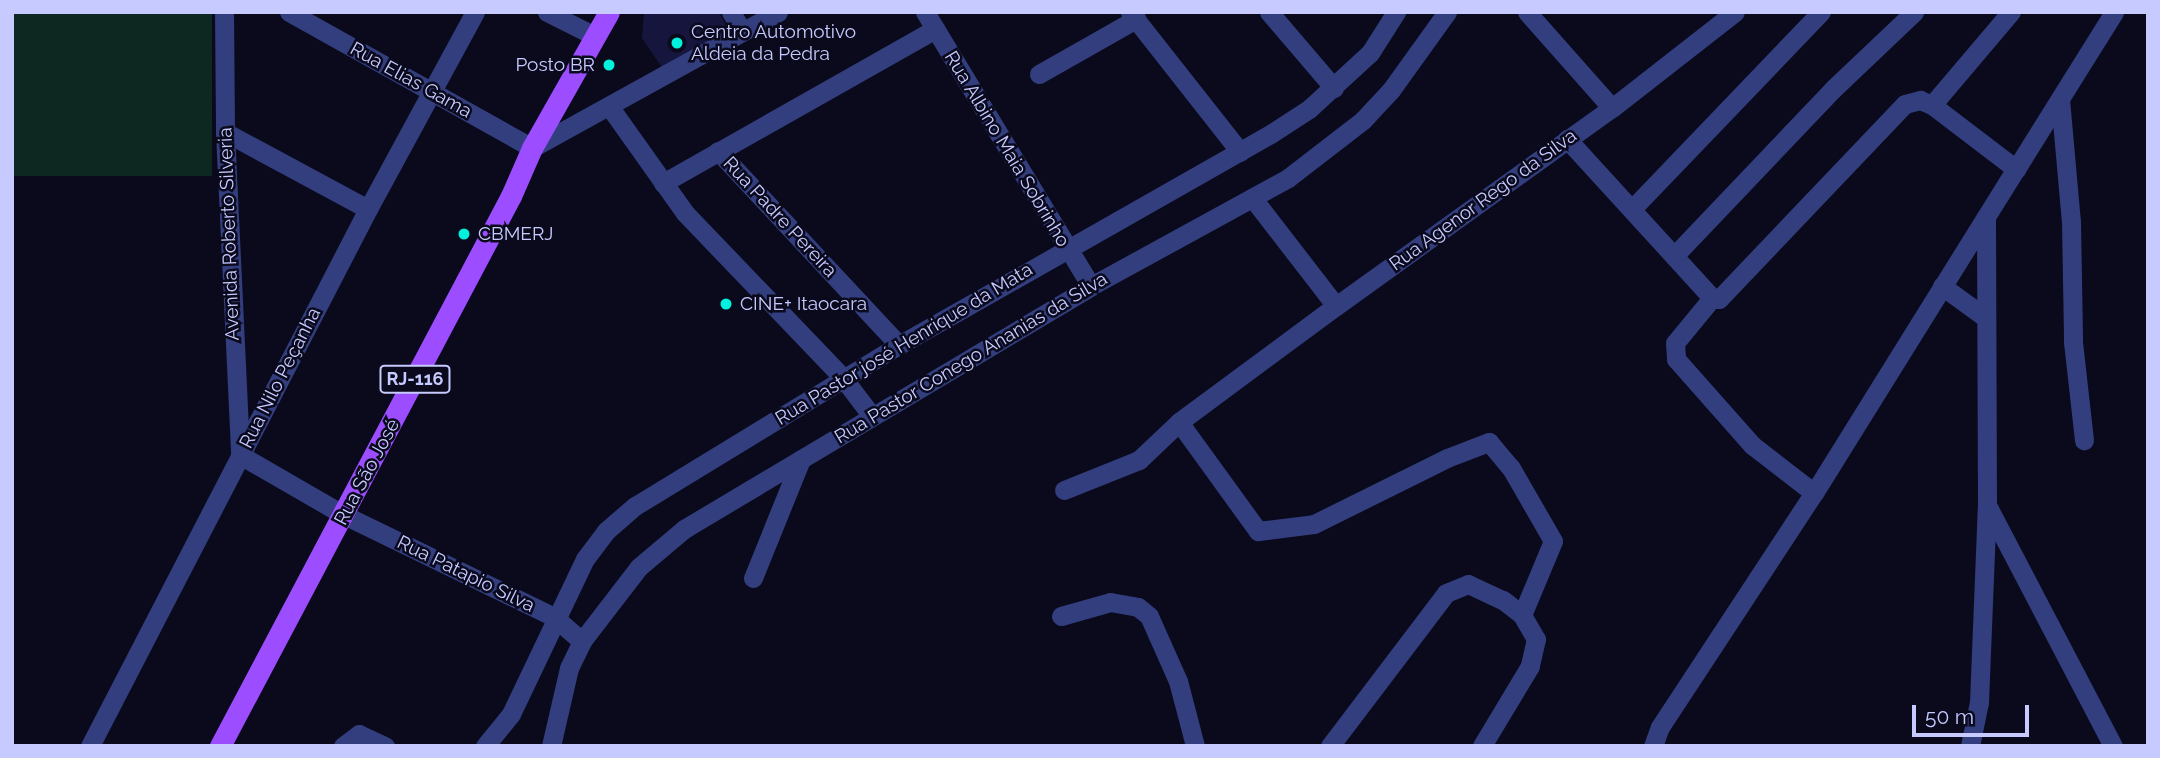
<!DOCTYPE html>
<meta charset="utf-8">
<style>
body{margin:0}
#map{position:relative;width:2160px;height:758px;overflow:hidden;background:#0a0a1c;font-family:Raleway,sans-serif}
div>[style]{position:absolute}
.green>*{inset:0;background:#0d2721;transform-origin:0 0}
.building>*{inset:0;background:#16153e}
.minor>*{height:19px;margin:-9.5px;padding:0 9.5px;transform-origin:9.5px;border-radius:9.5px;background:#323e7e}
.major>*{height:21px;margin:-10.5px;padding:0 10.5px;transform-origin:10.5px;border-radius:10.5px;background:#9b4dff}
.dots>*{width:19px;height:19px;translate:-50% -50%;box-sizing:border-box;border:4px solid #0a0a1c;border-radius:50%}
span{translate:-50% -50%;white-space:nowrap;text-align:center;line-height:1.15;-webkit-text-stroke:5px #0a0a1c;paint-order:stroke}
.shield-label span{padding:2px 5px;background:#0a0a1c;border:2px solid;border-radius:5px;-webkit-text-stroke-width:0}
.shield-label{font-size:18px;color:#c6caff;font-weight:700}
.poi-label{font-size:19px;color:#c6caff}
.left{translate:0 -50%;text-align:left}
.right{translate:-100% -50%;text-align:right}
.street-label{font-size:19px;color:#c6caff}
.frame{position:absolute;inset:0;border:14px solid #c6caff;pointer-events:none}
.scale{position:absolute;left:1912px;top:705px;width:117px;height:32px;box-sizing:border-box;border:4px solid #c6caff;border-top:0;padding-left:9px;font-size:21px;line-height:24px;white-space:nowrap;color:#c6caff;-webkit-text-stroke:5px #0a0a1c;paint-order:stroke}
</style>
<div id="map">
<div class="green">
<i style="left:12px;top:12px;width:200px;height:164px"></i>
</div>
<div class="building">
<i style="clip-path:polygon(644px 12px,719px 12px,730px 33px,663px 69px,642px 38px)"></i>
</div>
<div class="minor">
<i style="left:224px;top:12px;width:120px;rotate:89.5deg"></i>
<i style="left:225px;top:132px;width:323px;rotate:87.3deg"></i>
<i style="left:240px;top:455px;width:120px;rotate:30deg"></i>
<i style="left:344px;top:515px;width:233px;rotate:25.9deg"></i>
<i style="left:554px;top:617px;width:37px;rotate:41deg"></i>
<i style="left:289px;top:12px;width:278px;rotate:29.2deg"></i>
<i style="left:532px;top:148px;width:281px;rotate:-28.9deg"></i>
<i style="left:547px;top:12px;width:54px;rotate:26.6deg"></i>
<i style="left:731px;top:12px;width:22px;rotate:60deg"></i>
<i style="left:925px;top:12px;width:320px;rotate:58.8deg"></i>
<i style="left:1130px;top:12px;width:178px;rotate:51.8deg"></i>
<i style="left:1269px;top:12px;width:100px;rotate:49.5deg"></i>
<i style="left:1527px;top:12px;width:128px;rotate:48.5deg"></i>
<i style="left:1039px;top:74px;width:112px;rotate:-29.6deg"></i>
<i style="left:2060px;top:99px;width:123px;rotate:84.9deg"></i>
<i style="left:2071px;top:222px;width:120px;rotate:89deg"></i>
<i style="left:2073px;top:342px;width:99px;rotate:83.6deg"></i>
<i style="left:1932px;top:105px;width:122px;rotate:-49.7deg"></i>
<i style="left:609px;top:106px;width:131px;rotate:54.6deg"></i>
<i style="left:685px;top:213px;width:228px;rotate:46.2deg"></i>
<i style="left:843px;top:378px;width:48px;rotate:52.7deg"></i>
<i style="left:225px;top:132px;width:162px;rotate:28.3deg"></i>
<i style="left:1567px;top:139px;width:215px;rotate:47.6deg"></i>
<i style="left:1712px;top:298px;width:7px;rotate:8deg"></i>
<i style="left:1719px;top:299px;width:269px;rotate:-46.4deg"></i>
<i style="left:1905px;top:104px;width:16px;rotate:-15deg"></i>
<i style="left:1920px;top:100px;width:13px;rotate:23deg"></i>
<i style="left:1932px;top:105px;width:106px;rotate:37.3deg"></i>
<i style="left:2016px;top:169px;width:185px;rotate:-58deg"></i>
<i style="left:718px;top:151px;width:265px;rotate:47deg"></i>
<i style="left:663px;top:183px;width:313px;rotate:-29.5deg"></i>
<i style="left:1254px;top:200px;width:134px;rotate:52.3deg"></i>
<i style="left:1336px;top:306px;width:340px;rotate:-35.7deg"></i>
<i style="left:1612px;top:108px;width:156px;rotate:-38deg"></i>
<i style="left:1632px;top:209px;width:273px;rotate:-46.2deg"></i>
<i style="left:1674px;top:256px;width:231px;rotate:-46.4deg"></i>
<i style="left:1833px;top:89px;width:112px;rotate:-43.5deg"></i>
<i style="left:1942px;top:286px;width:54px;rotate:36deg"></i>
<i style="left:1712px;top:298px;width:58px;rotate:129.4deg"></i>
<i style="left:1675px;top:343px;width:16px;rotate:86deg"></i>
<i style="left:1676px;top:359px;width:115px;rotate:48.5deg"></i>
<i style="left:1752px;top:445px;width:78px;rotate:37.7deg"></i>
<i style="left:1179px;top:422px;width:135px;rotate:54.1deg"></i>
<i style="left:1258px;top:531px;width:56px;rotate:-7.1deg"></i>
<i style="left:1314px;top:524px;width:148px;rotate:-26.4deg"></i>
<i style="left:1447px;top:458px;width:45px;rotate:-20.9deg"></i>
<i style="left:1489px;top:442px;width:34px;rotate:50deg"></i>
<i style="left:1511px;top:468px;width:84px;rotate:60.1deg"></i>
<i style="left:1553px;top:541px;width:80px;rotate:112.7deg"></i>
<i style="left:1064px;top:490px;width:81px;rotate:-21.8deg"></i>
<i style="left:1139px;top:460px;width:55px;rotate:-43.5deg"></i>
<i style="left:1179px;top:422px;width:195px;rotate:-36.5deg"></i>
<i style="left:1988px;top:507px;width:270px;rotate:62.4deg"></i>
<i style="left:753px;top:578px;width:128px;rotate:-68deg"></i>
<i style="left:1061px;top:616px;width:51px;rotate:-15.9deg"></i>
<i style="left:1110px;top:602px;width:28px;rotate:10deg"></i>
<i style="left:1138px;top:607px;width:14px;rotate:39deg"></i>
<i style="left:1149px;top:616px;width:71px;rotate:66deg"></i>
<i style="left:1178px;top:681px;width:67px;rotate:75.3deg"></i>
<i style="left:90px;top:746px;width:605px;rotate:-62.63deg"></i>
<i style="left:368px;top:209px;width:224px;rotate:-61.5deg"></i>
<i style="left:343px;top:746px;width:20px;rotate:-37deg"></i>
<i style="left:359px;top:734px;width:29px;rotate:25deg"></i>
<i style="left:485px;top:746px;width:41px;rotate:-50.9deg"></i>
<i style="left:511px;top:714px;width:172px;rotate:-64.5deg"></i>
<i style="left:585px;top:559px;width:35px;rotate:-53deg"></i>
<i style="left:606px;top:531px;width:38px;rotate:-41deg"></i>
<i style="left:635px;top:506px;width:309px;rotate:-31.4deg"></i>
<i style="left:899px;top:345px;width:429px;rotate:-29.6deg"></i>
<i style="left:1272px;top:133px;width:44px;rotate:-33deg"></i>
<i style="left:1309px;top:109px;width:83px;rotate:-42.6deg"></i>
<i style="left:1370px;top:53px;width:49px;rotate:-57.6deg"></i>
<i style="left:551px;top:746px;width:80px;rotate:-77deg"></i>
<i style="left:569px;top:668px;width:30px;rotate:-64deg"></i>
<i style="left:582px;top:641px;width:93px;rotate:-52.4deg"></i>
<i style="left:639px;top:567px;width:59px;rotate:-40.2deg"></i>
<i style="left:684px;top:529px;width:474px;rotate:-30.8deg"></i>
<i style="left:1091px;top:286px;width:225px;rotate:-28.7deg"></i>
<i style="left:1288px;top:178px;width:95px;rotate:-37.7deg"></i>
<i style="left:1363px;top:120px;width:41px;rotate:-47deg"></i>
<i style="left:1391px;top:90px;width:96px;rotate:-54.3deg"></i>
<i style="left:1330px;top:746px;width:192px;rotate:-52.8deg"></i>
<i style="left:1446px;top:593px;width:24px;rotate:-22deg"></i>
<i style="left:1468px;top:584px;width:38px;rotate:25deg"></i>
<i style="left:1503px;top:600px;width:24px;rotate:38deg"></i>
<i style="left:1522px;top:615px;width:28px;rotate:60deg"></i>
<i style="left:1536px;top:639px;width:28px;rotate:103deg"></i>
<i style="left:1530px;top:666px;width:93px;rotate:121deg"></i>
<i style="left:1653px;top:746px;width:20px;rotate:-70deg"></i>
<i style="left:1660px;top:727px;width:280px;rotate:-56.7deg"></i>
<i style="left:1814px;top:493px;width:382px;rotate:-58.1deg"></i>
<i style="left:1970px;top:746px;width:45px;rotate:-78.4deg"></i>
<i style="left:1979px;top:702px;width:196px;rotate:-87.7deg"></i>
<i style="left:1987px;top:506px;width:289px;rotate:-90.2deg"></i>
</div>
<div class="major">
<i style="left:220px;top:746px;width:622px;rotate:-62.12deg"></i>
<i style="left:511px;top:196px;width:52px;rotate:-66.4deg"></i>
<i style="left:532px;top:148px;width:156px;rotate:-60.5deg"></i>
</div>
<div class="dots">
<i style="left:677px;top:43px;background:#00f1dc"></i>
<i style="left:609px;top:65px;background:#00f1dc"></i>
<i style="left:464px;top:234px;background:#00f1dc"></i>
<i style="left:726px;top:304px;background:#00f1dc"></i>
</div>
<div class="shield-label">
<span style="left:415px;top:379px">RJ-116</span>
</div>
<div class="poi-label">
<span class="left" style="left:691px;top:43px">Centro Automotivo<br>Aldeia da Pedra</span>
<span class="right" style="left:595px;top:65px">Posto BR</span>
<span class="left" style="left:478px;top:234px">CBMERJ</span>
<span class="left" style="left:740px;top:304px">CINE+ Itaocara</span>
</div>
<div class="street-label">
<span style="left:411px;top:80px;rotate:29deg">Rua Elias Gama</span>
<span style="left:1007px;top:149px;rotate:59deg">Rua Albino Maia Sobrinho</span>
<span style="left:1483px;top:200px;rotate:-36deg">Rua Agenor Rego da Silva</span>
<span style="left:780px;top:217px;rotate:47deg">Rua Padre Pereira</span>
<span style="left:229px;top:234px;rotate:-92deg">Avenida Roberto Silveria</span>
<span style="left:904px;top:344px;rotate:-31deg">Rua Pastor josé Henrique da Mata</span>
<span style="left:971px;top:358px;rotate:-31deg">Rua Pastor Conego Ananias da Silva</span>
<span style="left:280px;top:378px;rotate:-63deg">Rua Nilo Peçanha</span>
<span style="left:367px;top:472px;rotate:-62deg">Rua São José</span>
<span style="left:466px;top:574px;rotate:26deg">Rua Patapio Silva</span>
</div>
<div class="frame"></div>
<div class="scale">50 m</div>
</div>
